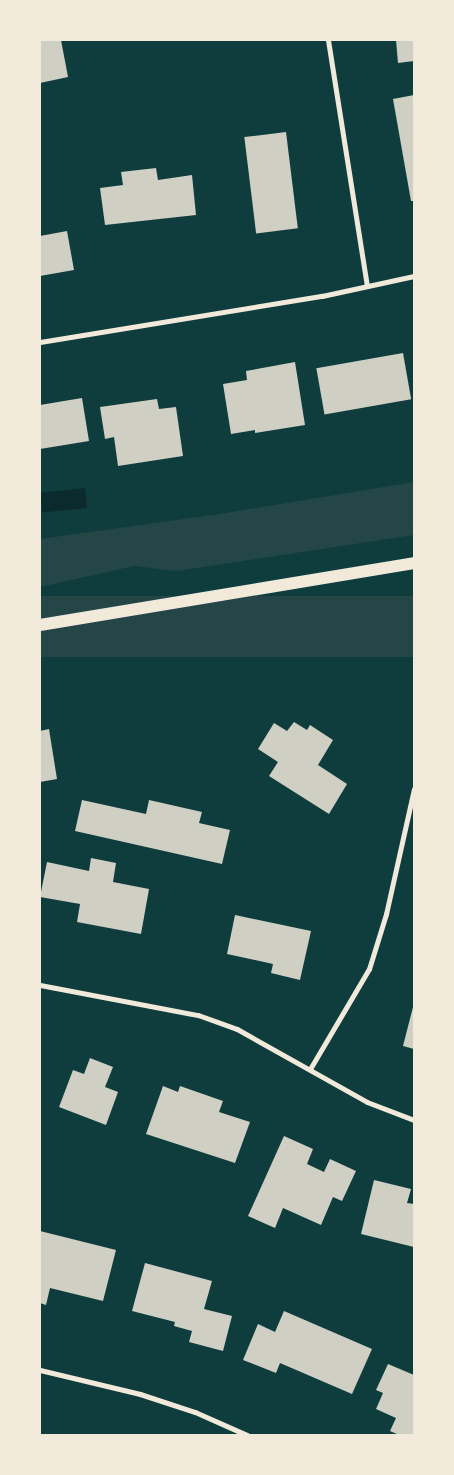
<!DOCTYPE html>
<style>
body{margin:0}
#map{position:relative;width:454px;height:1475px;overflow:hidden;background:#0f3d3e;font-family:"Golos Text",sans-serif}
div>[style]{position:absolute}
.green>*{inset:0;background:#244646;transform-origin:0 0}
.water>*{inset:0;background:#0a2a2b;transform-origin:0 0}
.building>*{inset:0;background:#cfcfc3;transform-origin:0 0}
.minor>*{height:5px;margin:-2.5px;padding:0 2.5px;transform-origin:2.5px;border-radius:2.5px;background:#f1e9da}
.primary>*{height:12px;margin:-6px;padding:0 6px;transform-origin:6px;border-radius:6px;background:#f1e9da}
span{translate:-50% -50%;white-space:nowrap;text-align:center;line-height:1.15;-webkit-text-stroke:4px #f1e9da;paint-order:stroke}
.frame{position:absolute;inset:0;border:41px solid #f1e9da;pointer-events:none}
</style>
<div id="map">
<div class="green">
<i style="clip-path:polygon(414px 482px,414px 535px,176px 571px,134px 566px,40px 587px,40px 539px,220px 514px)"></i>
<i style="left:414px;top:596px;width:61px;height:378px;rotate:90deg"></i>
</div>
<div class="water">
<i style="left:85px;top:488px;width:20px;height:45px;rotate:84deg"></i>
</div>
<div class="building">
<i style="clip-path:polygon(40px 40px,61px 40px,68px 77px,40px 83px)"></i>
<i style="clip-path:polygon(396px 40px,414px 40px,414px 61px,398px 63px)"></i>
<i style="clip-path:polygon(414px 95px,414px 201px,411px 201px,393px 99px)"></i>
<i style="left:286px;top:132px;width:97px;height:42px;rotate:83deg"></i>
<i style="clip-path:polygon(156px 168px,158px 180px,192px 175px,196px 215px,105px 225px,100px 188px,123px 185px,121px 172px)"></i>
<i style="clip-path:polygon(67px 231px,74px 270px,40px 276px,40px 236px)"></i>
<i style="left:403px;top:353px;width:47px;height:88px;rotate:80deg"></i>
<i style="clip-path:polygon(295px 362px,305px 425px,255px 433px,255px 430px,231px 434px,223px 384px,247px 380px,246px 371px)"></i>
<i style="clip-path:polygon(82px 398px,89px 441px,40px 449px,40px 405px)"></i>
<i style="clip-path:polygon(157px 399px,159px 409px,176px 407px,183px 456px,118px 466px,114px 437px,105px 439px,100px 407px)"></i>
<i style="clip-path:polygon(294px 722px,307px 730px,310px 725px,333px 740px,318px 765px,347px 784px,329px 814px,269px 776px,278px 762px,258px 749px,274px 723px,287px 731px)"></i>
<i style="clip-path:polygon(49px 729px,57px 779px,40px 782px,40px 731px)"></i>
<i style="clip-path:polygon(82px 800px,146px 814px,149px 800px,202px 812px,199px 823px,230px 830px,222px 864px,75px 831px)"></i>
<i style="clip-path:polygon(91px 858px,116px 863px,113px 882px,149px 889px,141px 934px,77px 922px,80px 904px,40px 897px,47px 862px,89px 871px)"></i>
<i style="clip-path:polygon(235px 915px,311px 931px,300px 980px,271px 973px,273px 964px,227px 954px)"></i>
<i style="clip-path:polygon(413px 1007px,414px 1008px,414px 1049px,403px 1046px)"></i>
<i style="clip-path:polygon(90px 1058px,113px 1067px,105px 1087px,118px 1092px,106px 1125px,59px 1107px,73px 1070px,84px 1074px)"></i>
<i style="clip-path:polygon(163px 1086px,178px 1092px,180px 1086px,223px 1101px,219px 1112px,250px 1122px,235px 1163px,146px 1134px)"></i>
<i style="clip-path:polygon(284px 1136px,313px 1149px,307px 1164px,324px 1172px,330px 1159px,356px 1171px,342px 1201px,333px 1197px,321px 1225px,283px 1208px,275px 1228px,248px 1216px)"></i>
<i style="clip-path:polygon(374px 1180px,411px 1189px,407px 1203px,414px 1204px,414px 1247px,361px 1234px)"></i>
<i style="clip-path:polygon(40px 1231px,116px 1250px,103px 1301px,50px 1288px,46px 1305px,40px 1303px)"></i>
<i style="clip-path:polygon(145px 1263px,212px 1281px,204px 1309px,232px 1316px,223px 1351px,189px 1342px,192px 1331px,174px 1326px,175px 1322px,132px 1311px)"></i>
<i style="clip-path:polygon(284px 1311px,372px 1349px,352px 1394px,280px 1363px,276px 1373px,243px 1360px,258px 1324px,275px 1332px)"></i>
<i style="clip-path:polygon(388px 1364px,414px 1375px,414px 1435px,399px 1435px,390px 1431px,396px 1418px,376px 1409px,383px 1393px,376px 1390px)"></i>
</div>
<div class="minor">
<i style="left:328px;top:40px;width:249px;rotate:81deg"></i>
<i style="left:40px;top:342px;width:286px;rotate:-9.3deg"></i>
<i style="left:322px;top:296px;width:94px;rotate:-12.3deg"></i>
<i style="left:40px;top:985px;width:161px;rotate:10.8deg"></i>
<i style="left:198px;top:1015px;width:41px;rotate:19.7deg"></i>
<i style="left:237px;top:1029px;width:149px;rotate:29.3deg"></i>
<i style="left:367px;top:1102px;width:50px;rotate:21deg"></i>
<i style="left:310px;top:1069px;width:116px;rotate:-59.5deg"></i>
<i style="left:369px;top:969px;width:58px;rotate:-72.8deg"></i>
<i style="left:386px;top:914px;width:128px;rotate:-77.4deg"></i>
<i style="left:40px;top:1370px;width:103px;rotate:13.5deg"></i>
<i style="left:140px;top:1394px;width:58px;rotate:18.1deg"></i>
<i style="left:195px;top:1412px;width:57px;rotate:23.9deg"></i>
</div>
<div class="primary">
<i style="left:40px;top:625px;width:379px;rotate:-9.4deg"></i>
</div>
<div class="frame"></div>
</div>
